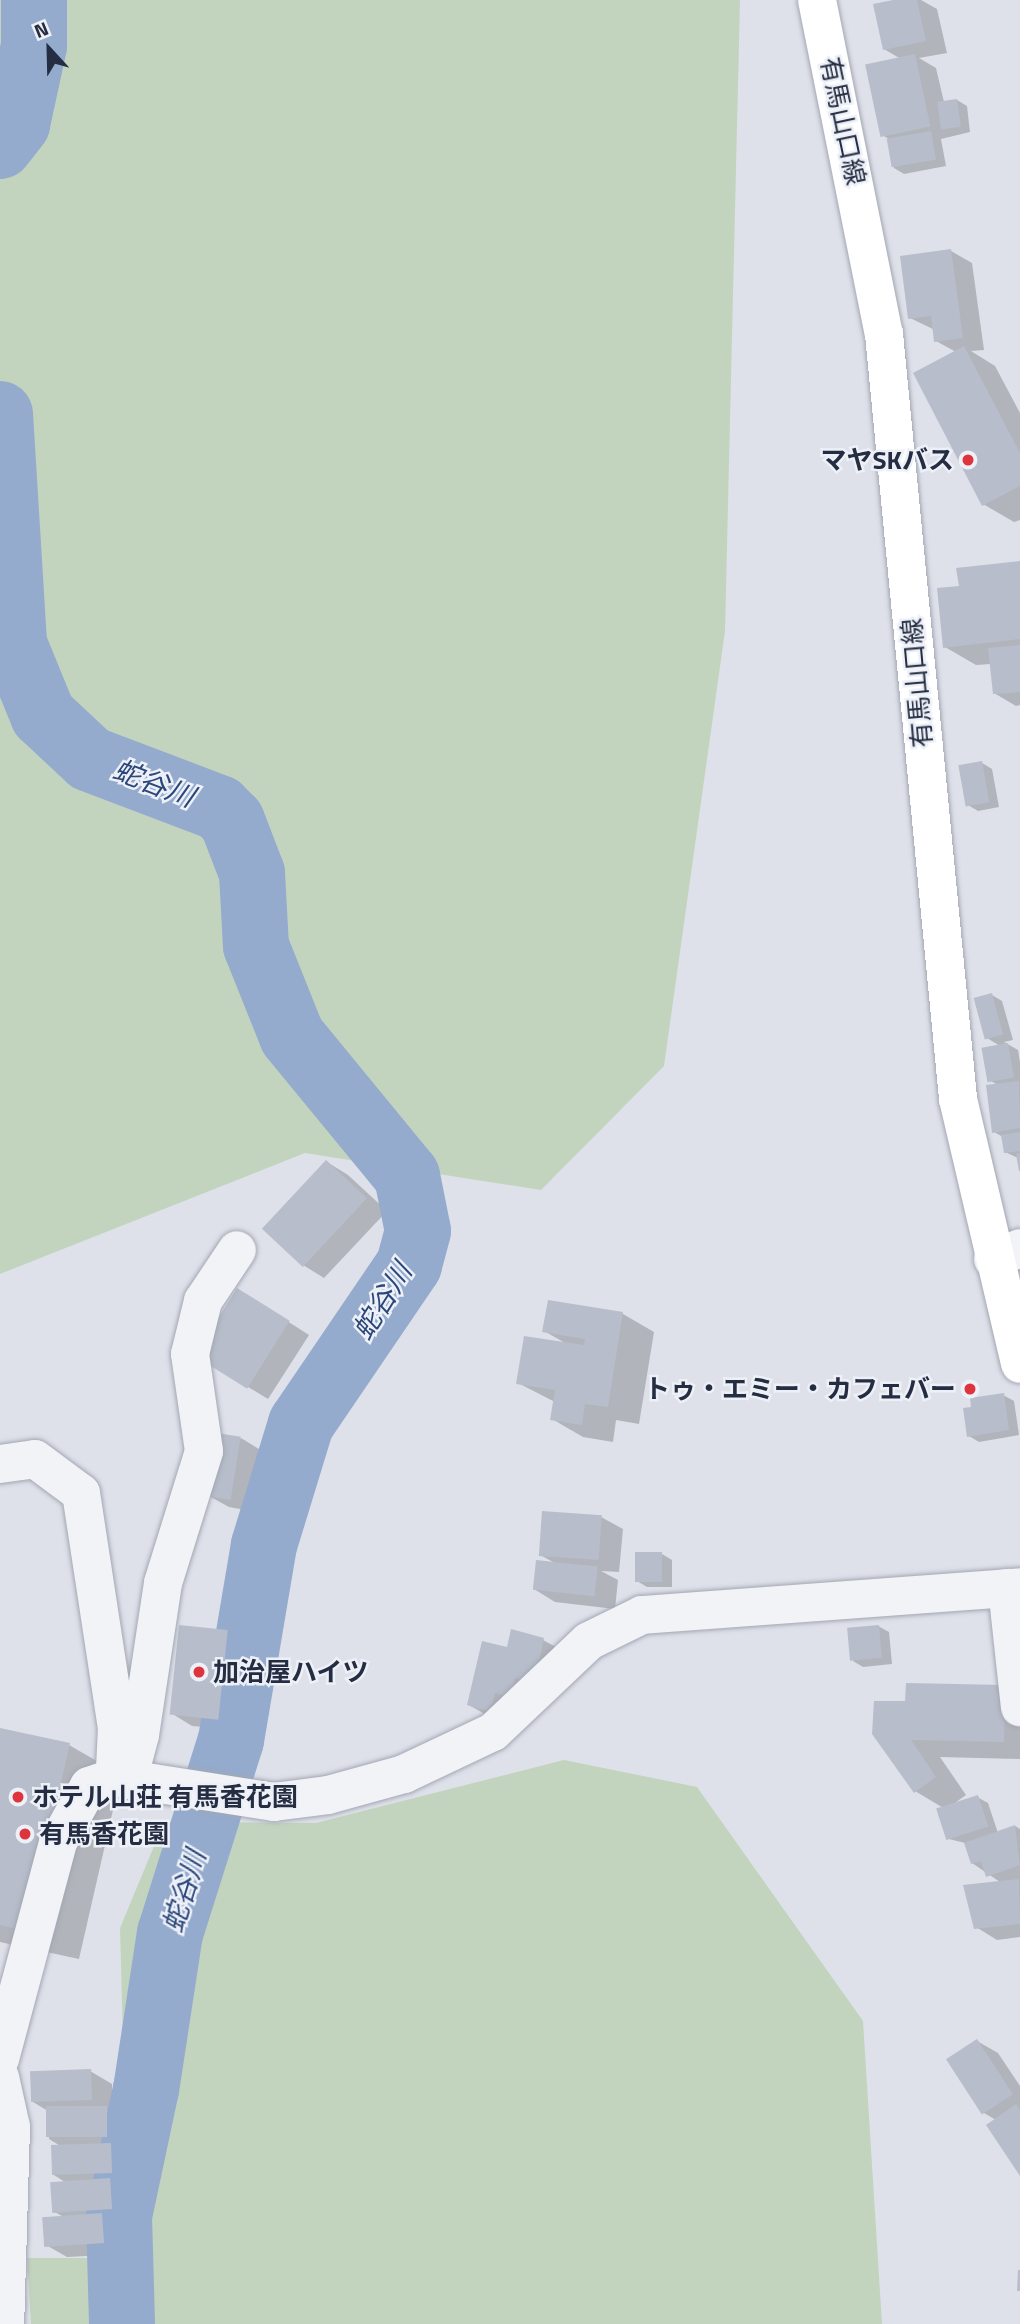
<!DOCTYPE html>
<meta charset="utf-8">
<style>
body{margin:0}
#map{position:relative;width:1020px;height:2324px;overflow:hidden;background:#dee1e9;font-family:"Titillium Web","Noto Sans JP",sans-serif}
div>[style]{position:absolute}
.green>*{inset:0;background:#c2d4be}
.shadow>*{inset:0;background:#0003}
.river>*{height:66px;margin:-33px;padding:0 33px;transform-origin:33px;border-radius:33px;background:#94abce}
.building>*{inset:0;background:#b7bdca;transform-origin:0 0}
.roads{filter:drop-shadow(0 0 2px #a3a7b4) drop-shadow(0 0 2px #a3a7b4)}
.minor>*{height:38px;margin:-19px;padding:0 19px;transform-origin:19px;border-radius:19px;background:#f1f3f7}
.major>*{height:38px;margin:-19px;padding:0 19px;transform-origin:19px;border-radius:19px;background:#fff}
.dots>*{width:19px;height:19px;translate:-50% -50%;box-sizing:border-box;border:4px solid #edf0f7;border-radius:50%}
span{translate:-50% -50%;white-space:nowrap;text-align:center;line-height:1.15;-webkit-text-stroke:5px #edf0f7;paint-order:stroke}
.street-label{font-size:26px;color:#252d42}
.poi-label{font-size:26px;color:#252d42;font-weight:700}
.right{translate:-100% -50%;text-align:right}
.left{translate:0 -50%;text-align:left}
.water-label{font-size:28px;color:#2b477a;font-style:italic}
.north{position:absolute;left:14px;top:14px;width:70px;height:70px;-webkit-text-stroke:5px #edf0f7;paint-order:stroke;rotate:338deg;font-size:19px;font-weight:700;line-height:28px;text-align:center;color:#252d42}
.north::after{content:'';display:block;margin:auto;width:24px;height:32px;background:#252d42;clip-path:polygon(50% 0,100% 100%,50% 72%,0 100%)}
</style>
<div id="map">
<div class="green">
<i style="clip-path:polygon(0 0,740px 0,725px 631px,664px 1066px,541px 1190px,305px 1153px,0 1274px)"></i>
<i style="clip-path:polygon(564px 1760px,697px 1787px,863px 2021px,882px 2324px,31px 2324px,27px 2258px,129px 2258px,120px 1928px,164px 1822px,316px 1823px)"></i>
</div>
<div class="shadow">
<i style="clip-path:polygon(902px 0,921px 0,937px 9px,947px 53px,919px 58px,936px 68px,944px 102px,957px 100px,967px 106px,970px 132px,941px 139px,946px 166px,904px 174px,894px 168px,889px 139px,882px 135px,901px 59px,884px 49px)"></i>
<i style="clip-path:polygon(951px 251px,972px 263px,984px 350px,971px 351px,995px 366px,1020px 413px,1020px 520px,1014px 522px,983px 504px,956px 352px,936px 341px,935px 330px,910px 318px)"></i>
<i style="clip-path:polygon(1020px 563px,1020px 705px,1016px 706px,994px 693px,991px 664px,976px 665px,945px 647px,961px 588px)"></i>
<i style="clip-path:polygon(982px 763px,992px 769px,999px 807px,978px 811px,968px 805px)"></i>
<i style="clip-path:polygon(992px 995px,1002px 1001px,1013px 1040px,1004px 1042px,1018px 1050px,1020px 1062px,1020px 1169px,1018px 1158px,1005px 1152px,1003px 1137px,994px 1132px,998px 1085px,989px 1080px,1000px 1046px,987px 1038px)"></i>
<i style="clip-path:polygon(327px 1162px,348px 1175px,387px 1211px,324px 1278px,303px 1265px)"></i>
<i style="clip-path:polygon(259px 1303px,309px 1335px,268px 1399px,197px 1356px)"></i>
<i style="clip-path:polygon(623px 1314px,654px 1332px,639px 1424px,616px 1420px,613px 1442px,583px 1437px,552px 1419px,555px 1402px,518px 1383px,567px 1344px,544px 1331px)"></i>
<i style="clip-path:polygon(1003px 1395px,1014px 1401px,1019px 1435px,979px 1442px,969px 1436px,973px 1408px)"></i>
<i style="clip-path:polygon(241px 1438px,262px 1451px,251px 1511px,229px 1507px,207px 1495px)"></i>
<i style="clip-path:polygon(601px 1517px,623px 1529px,619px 1572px,601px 1571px,618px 1580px,615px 1609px,555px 1602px,534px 1589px,555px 1563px,540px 1555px)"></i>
<i style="clip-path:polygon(662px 1554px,672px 1560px,672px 1587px,647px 1587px,637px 1581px)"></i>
<i style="clip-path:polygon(878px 1626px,889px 1632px,892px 1664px,863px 1667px,853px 1661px)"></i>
<i style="clip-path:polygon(228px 1632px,249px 1644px,239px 1730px,192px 1726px,171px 1713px)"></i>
<i style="clip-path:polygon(543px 1640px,565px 1652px,490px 1717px,469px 1705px,509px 1649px)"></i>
<i style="clip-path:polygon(1020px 1696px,1020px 1759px,940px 1757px,966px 1795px,952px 1805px,977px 1797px,988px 1803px,998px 1833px,1015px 1826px,1020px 1829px,1020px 1937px,997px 1940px,976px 1927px,1000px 1882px,972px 1863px,965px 1843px,949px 1839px,945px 1809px,915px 1791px,874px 1733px)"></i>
<i style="clip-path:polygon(0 1730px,69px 1745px,121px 1775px,79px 1959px,0 1942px)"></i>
<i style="clip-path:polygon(977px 2041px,998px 2053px,1020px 2086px,1020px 2173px,996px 2120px,984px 2113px)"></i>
<i style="clip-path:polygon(90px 2071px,112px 2084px,112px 2112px,127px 2120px,128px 2148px,119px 2149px,132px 2157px,133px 2185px,120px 2185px,131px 2192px,132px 2221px,115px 2222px,123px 2227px,125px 2254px,67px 2257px,46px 2245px,62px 2216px,53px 2211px,65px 2182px,54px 2175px,62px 2147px,49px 2139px,48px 2111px,33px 2102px)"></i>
</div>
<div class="river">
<i style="left:0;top:146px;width:28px;rotate:-52deg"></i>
<i style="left:17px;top:124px;width:80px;rotate:-77.7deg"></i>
<i style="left:34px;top:46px;width:46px;rotate:-90deg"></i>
<i style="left:0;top:414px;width:230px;rotate:86.5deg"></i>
<i style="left:14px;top:644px;width:77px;rotate:67.8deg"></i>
<i style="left:43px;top:715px;width:64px;rotate:43.1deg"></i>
<i style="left:90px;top:759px;width:138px;rotate:20.8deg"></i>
<i style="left:219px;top:808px;width:18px;rotate:45deg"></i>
<i style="left:232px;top:821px;width:56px;rotate:69deg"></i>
<i style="left:252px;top:873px;width:73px;rotate:86.9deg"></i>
<i style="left:256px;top:946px;width:97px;rotate:68.2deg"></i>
<i style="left:292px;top:1036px;width:181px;rotate:50.6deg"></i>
<i style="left:407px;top:1176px;width:56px;rotate:78.7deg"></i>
<i style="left:418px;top:1231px;width:35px;rotate:105deg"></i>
<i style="left:409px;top:1265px;width:192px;rotate:124.2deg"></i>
<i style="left:301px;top:1424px;width:127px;rotate:107deg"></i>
<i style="left:264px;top:1545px;width:198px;rotate:99.6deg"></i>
<i style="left:231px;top:1740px;width:202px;rotate:107.5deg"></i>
<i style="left:170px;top:1933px;width:158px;rotate:98.7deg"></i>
<i style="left:146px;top:2089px;width:130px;rotate:102deg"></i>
<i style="left:119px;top:2216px;width:108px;rotate:88.4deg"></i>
</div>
<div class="building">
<i style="clip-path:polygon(893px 0,917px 0,926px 41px,883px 50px,873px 4px)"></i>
<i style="left:915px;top:54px;width:74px;height:51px;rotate:78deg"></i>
<i style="left:957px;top:99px;width:28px;height:20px;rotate:82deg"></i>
<i style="left:931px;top:131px;width:29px;height:45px;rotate:80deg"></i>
<i style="clip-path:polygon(951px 249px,963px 338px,934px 342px,931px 316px,908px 319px,900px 256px)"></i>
<i style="clip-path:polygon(964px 346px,1020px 453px,1020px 486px,982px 506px,913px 373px)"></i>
<i style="clip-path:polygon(1020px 561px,1020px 639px,943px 648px,937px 588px,959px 586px,956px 568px)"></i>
<i style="clip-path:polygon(1020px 645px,1020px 692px,993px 694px,988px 648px)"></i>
<i style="left:982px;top:761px;width:42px;height:24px;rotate:80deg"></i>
<i style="left:992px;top:993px;width:43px;height:19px;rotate:75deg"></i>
<i style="left:1008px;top:1043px;width:35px;height:27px;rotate:80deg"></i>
<i style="clip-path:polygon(1019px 1081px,1020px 1128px,992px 1133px,986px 1085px)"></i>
<i style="clip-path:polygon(1020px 1132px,1020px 1151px,1004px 1153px,1001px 1135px)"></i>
<i style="clip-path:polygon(1020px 1153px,1020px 1171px,1019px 1171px,1016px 1154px)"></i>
<i style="left:326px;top:1160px;width:56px;height:94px;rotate:43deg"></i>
<i style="left:237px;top:1288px;width:62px;height:80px;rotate:32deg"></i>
<i style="clip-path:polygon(548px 1300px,623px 1312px,608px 1407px,585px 1404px,582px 1425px,550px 1420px,555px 1390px,516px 1384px,524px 1336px,584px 1345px,585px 1339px,542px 1332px)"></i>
<i style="clip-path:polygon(1004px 1393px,1009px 1430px,967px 1437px,963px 1408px,971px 1407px,970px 1398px)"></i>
<i style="left:217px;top:1433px;width:24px;height:64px;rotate:9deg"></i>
<i style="left:542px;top:1511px;width:60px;height:45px;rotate:4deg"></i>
<i style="left:635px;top:1552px;width:27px;height:30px"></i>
<i style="left:536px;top:1560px;width:62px;height:30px;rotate:6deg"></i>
<i style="left:179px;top:1625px;width:49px;height:90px;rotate:6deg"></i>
<i style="left:879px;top:1625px;width:33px;height:32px;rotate:85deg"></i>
<i style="clip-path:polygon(511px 1629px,544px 1638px,536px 1676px,527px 1682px,515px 1678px,511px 1697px,495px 1693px,490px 1712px,467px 1705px,482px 1641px,507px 1647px)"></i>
<i style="clip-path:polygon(906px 1683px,1005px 1685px,1004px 1742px,911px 1740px,936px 1777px,914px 1793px,872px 1734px,874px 1701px,905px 1701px)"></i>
<i style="clip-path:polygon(0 1728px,70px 1743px,27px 1931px,0 1925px)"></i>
<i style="left:978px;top:1795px;width:33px;height:44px;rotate:72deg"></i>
<i style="clip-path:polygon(1015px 1825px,1020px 1865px,986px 1877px,981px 1861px,971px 1864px,964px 1843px)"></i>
<i style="clip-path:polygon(1019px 1879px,1020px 1924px,974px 1929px,963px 1885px)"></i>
<i style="left:977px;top:2039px;width:66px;height:37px;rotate:57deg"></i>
<i style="left:91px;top:2069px;width:31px;height:61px;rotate:88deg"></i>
<i style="clip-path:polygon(1016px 2104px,1020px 2110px,1020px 2176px,986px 2125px)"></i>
<i style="left:107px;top:2106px;width:31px;height:61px;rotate:90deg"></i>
<i style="left:111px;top:2143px;width:30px;height:60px;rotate:88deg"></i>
<i style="left:110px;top:2178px;width:31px;height:60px;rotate:86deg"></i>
<i style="left:102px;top:2213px;width:30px;height:60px;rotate:86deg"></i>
<i style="clip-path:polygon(1018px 2270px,1020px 2270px,1020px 2291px,1017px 2291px)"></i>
</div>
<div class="roads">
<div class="minor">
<i style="left:993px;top:1259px;width:29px;rotate:-22deg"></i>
<i style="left:0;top:1464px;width:35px;rotate:-8deg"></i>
<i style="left:35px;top:1459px;width:57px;rotate:36.5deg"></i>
<i style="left:81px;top:1493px;width:237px;rotate:81.3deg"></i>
<i style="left:117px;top:1727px;width:43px;rotate:92.7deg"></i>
<i style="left:1007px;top:1588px;width:120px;rotate:83.8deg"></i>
<i style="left:128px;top:1780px;width:47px;rotate:-75.1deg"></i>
<i style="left:140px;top:1735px;width:154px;rotate:-81.4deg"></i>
<i style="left:163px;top:1583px;width:138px;rotate:-72.7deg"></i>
<i style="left:204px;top:1451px;width:98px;rotate:-98.2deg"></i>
<i style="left:190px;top:1354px;width:55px;rotate:-76.2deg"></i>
<i style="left:203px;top:1301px;width:61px;rotate:-56.3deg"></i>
<i style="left:0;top:2059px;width:225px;rotate:-75deg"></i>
<i style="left:58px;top:1842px;width:64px;rotate:-61deg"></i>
<i style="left:89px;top:1786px;width:28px;rotate:-19deg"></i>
<i style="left:115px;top:1777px;width:161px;rotate:8.9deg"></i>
<i style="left:274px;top:1802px;width:54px;rotate:-7.4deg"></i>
<i style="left:328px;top:1795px;width:79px;rotate:-15.4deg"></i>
<i style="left:404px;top:1774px;width:98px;rotate:-25.3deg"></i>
<i style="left:493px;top:1732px;width:132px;rotate:-43.5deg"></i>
<i style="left:589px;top:1641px;width:59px;rotate:-26.1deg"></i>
<i style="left:642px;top:1615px;width:379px;rotate:-4.2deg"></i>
<i style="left:0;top:2077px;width:51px;rotate:77.6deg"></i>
<i style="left:11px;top:2127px;width:197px;rotate:91.7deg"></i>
</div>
<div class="major">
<i style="left:817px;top:0;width:341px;rotate:78.7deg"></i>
<i style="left:884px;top:334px;width:769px;rotate:84.47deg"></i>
<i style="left:958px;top:1099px;width:272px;rotate:76.8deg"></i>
</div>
</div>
<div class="dots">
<i style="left:968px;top:460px;background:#dd343e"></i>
<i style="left:970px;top:1389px;background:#dd343e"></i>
<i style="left:199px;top:1672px;background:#dd343e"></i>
<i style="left:18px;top:1797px;background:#dd343e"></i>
<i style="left:25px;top:1834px;background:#dd343e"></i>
</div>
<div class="street-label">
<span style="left:843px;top:121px;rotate:78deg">有馬山口線</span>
<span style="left:917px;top:683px;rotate:-95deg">有馬山口線</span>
</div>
<div class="poi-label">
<span class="right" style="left:954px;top:460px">マヤSKバス</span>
<span class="right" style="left:956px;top:1389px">トゥ・エミー・カフェバー</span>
<span class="left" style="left:213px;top:1672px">加治屋ハイツ</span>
<span class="left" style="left:32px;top:1797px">ホテル山荘 有馬香花園</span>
<span class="left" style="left:39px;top:1834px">有馬香花園</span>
</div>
<div class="water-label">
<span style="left:154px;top:783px;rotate:21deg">蛇谷川</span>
<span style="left:382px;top:1301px;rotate:-58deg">蛇谷川</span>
<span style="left:184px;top:1891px;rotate:-73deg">蛇谷川</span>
</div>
<div class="north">N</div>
</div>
